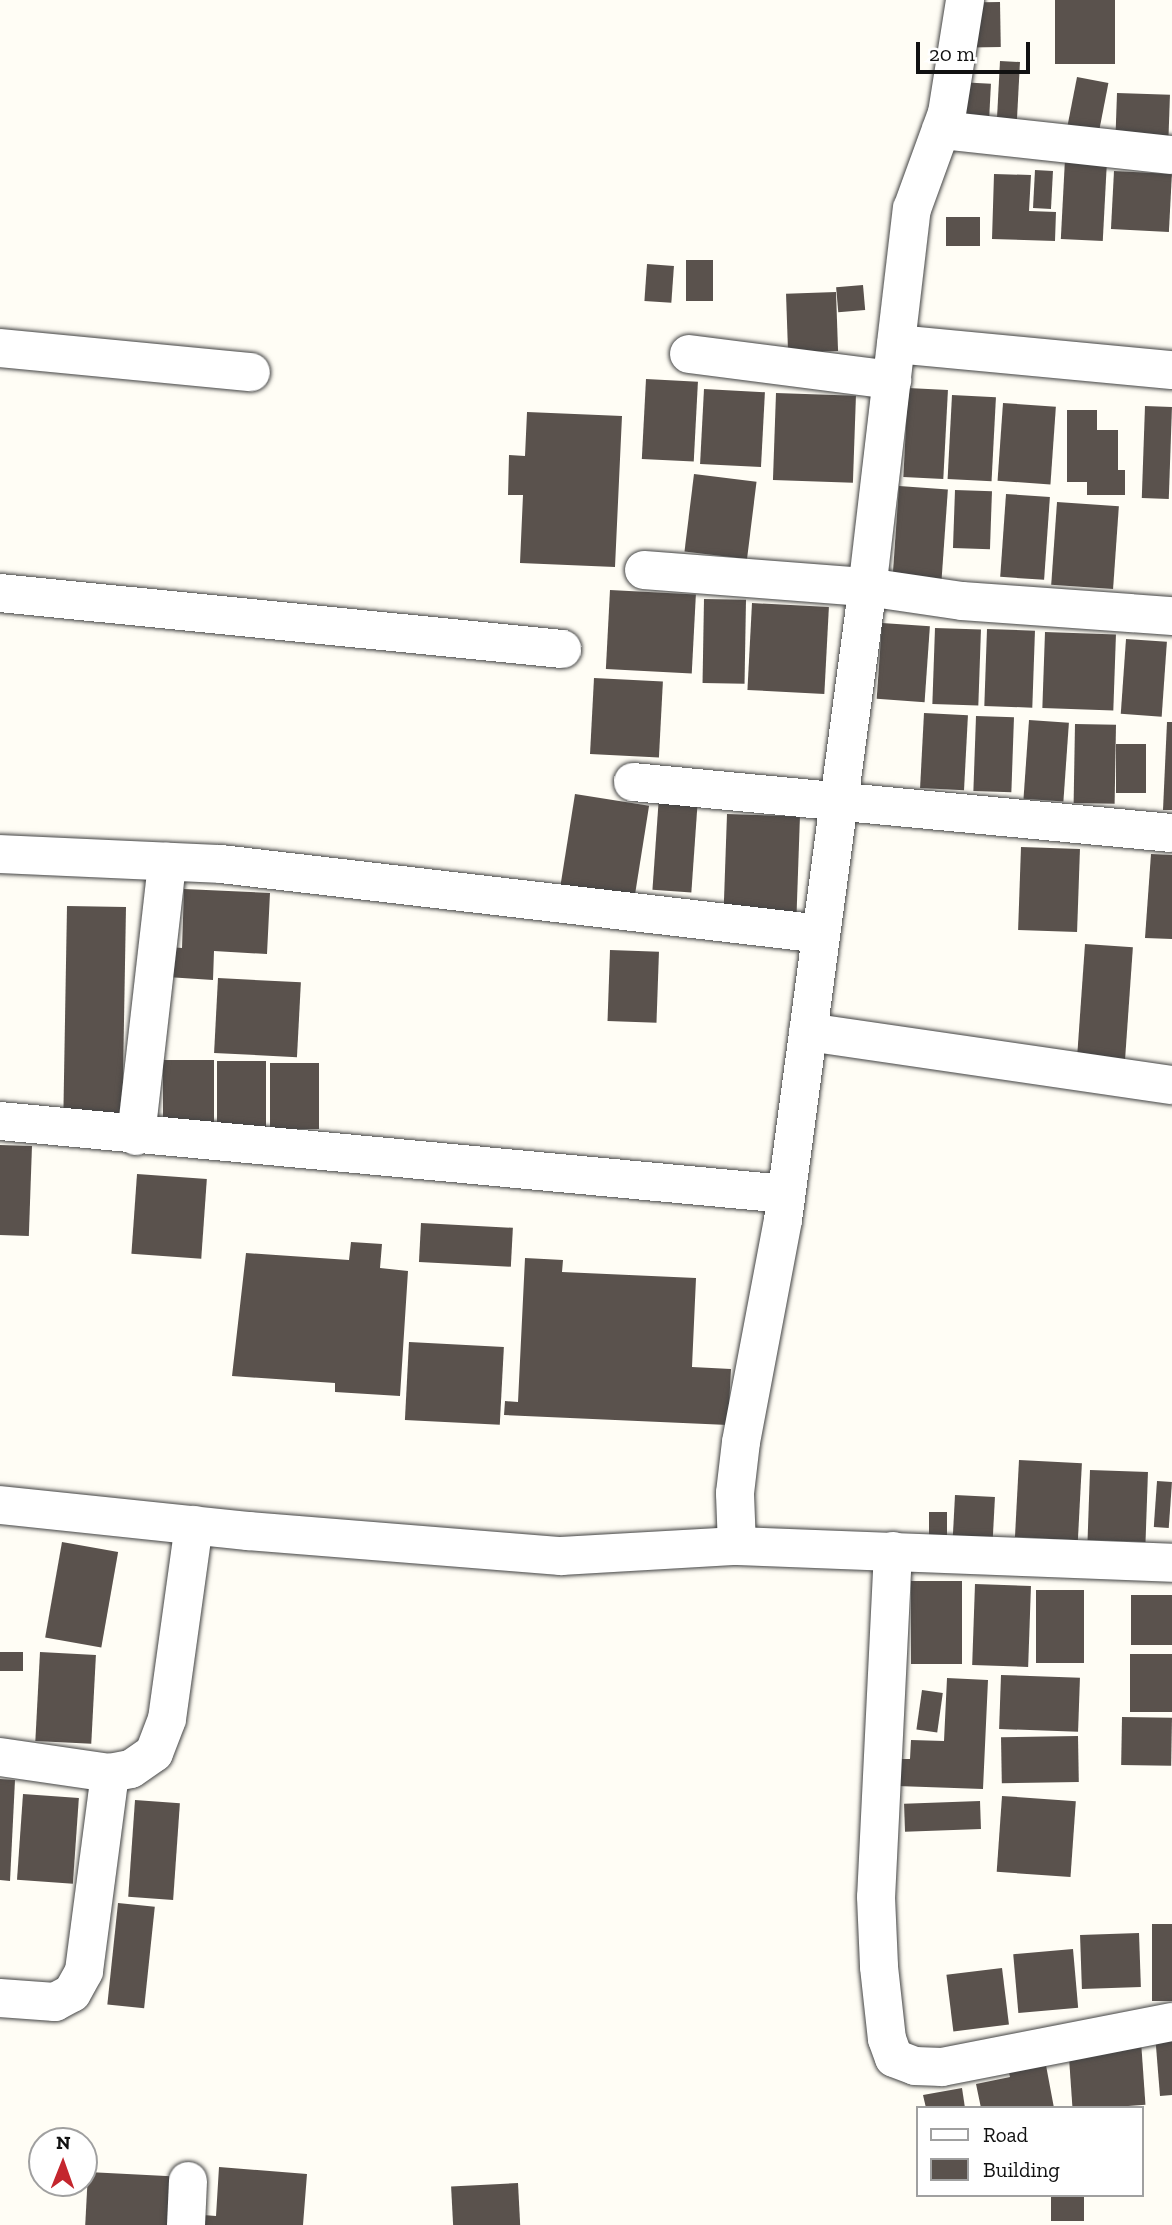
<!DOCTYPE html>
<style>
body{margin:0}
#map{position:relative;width:1172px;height:2225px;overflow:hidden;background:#fffdf5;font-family:"Zilla Slab",serif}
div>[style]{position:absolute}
.building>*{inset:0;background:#5a524d;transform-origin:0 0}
.roads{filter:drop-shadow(0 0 2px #444) drop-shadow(0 0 2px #444)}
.minor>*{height:38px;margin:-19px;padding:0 19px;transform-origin:19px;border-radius:19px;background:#fff}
span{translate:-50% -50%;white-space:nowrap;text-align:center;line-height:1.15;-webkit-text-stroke:7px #fff;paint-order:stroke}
.legend{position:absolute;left:916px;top:2106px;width:228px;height:91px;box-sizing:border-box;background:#fff;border:2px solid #a0a0a0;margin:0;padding:9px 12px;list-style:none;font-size:21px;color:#111}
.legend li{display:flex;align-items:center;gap:14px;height:35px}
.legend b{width:35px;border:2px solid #a0a0a0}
.north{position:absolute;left:28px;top:2127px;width:70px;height:70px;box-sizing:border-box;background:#fff;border:2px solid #a0a0a0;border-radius:50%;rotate:1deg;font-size:19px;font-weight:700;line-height:28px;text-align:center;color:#111}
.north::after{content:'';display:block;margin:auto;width:24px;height:32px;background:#c4262e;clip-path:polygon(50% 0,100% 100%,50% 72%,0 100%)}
.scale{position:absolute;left:916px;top:42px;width:114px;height:32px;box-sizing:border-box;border:4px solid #111;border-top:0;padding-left:9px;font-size:21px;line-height:24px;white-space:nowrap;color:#111;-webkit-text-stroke:5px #fff;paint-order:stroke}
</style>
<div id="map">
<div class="building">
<i style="left:1055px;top:0;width:60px;height:64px"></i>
<i style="left:1000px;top:2px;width:45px;height:31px;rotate:89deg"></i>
<i style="left:1000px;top:61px;width:20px;height:61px;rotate:3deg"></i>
<i style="left:1077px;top:77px;width:32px;height:51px;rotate:11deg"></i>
<i style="left:958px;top:82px;width:33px;height:36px;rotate:3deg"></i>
<i style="left:1117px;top:93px;width:53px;height:54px;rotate:2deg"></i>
<i style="left:1065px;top:159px;width:42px;height:80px;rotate:3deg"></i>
<i style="left:1035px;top:170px;width:18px;height:38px;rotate:3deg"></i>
<i style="left:1114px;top:171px;width:58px;height:58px;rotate:3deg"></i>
<i style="clip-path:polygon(994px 174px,1031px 175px,1029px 211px,1056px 212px,1055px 241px,992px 239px)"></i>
<i style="left:946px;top:217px;width:34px;height:29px"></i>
<i style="left:686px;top:260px;width:27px;height:41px"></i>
<i style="left:647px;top:264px;width:27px;height:37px;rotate:4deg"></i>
<i style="left:863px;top:285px;width:25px;height:27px;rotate:85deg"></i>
<i style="left:836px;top:292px;width:59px;height:50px;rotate:88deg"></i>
<i style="left:646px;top:379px;width:52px;height:80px;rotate:3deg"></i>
<i style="left:908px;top:388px;width:40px;height:89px;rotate:3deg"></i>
<i style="left:704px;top:389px;width:61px;height:75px;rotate:3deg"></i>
<i style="left:776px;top:393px;width:80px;height:87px;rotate:2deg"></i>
<i style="left:952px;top:395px;width:44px;height:84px;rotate:3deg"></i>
<i style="left:1003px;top:403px;width:53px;height:78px;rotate:4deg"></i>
<i style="left:1145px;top:406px;width:27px;height:92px;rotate:2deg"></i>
<i style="clip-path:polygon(1067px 410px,1097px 410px,1097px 430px,1118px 430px,1118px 470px,1125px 470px,1125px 495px,1087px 495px,1087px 482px,1067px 482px)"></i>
<i style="clip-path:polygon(527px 412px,622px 416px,615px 567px,520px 563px,523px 495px,508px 495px,509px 455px,525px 456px)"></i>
<i style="left:694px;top:474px;width:63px;height:78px;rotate:7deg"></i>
<i style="left:899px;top:486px;width:49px;height:94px;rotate:4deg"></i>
<i style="left:955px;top:490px;width:37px;height:58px;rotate:2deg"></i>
<i style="left:1006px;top:494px;width:44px;height:83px;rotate:4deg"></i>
<i style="left:1057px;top:502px;width:62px;height:83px;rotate:4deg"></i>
<i style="left:610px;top:590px;width:86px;height:79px;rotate:3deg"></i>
<i style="left:704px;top:599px;width:42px;height:84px;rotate:1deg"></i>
<i style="left:752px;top:603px;width:77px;height:87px;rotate:3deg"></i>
<i style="left:882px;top:623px;width:48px;height:76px;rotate:4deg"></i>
<i style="left:935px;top:628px;width:46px;height:76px;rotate:2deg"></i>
<i style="left:987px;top:629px;width:48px;height:77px;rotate:2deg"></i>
<i style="left:1045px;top:632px;width:71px;height:76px;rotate:2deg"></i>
<i style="left:1126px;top:639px;width:41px;height:75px;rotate:4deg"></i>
<i style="left:594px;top:678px;width:69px;height:76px;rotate:3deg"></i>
<i style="left:924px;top:713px;width:44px;height:75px;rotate:3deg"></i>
<i style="left:976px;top:716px;width:38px;height:75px;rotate:2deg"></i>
<i style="left:1029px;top:720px;width:40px;height:79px;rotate:4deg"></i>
<i style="clip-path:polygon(1167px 722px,1172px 722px,1172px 810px,1163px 810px)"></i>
<i style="left:1075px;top:724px;width:41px;height:79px;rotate:1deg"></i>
<i style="left:1116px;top:744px;width:30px;height:49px"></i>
<i style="left:575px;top:794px;width:75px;height:92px;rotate:9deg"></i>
<i style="left:659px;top:796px;width:39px;height:94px;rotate:4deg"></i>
<i style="left:727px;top:814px;width:73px;height:97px;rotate:2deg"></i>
<i style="left:1021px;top:847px;width:59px;height:83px;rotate:2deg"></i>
<i style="clip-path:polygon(1151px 854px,1172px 855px,1172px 939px,1145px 938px)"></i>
<i style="clip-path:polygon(184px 889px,270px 893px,267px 954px,214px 951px,213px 980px,167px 977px,169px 947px,182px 948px)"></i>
<i style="left:67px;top:906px;width:59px;height:207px;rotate:1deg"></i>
<i style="left:1085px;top:944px;width:48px;height:122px;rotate:4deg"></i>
<i style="left:610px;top:950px;width:49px;height:71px;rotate:2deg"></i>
<i style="left:218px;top:978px;width:83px;height:75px;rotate:3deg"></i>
<i style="left:214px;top:1060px;width:63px;height:51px;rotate:90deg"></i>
<i style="left:217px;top:1061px;width:49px;height:66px"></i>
<i style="left:319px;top:1063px;width:66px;height:49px;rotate:90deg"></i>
<i style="left:0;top:1145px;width:32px;height:90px;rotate:2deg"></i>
<i style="left:137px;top:1174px;width:70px;height:80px;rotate:4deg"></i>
<i style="left:421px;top:1223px;width:92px;height:39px;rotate:3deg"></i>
<i style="clip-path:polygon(351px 1242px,382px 1244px,380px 1268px,408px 1271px,400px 1396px,335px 1392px,335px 1383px,232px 1376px,246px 1253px,349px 1260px)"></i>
<i style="clip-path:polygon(525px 1258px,563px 1260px,562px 1272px,696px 1278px,692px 1367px,731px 1369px,728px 1425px,504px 1415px,505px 1401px,518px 1402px)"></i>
<i style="left:409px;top:1342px;width:95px;height:78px;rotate:3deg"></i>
<i style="left:1019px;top:1460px;width:63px;height:77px;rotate:3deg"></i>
<i style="left:1090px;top:1470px;width:58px;height:70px;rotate:2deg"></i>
<i style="left:1157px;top:1481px;width:15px;height:46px;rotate:4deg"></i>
<i style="left:955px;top:1495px;width:40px;height:45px;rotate:3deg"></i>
<i style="left:929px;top:1512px;width:18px;height:24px"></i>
<i style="left:62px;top:1542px;width:57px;height:97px;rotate:10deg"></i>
<i style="left:911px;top:1581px;width:51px;height:83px"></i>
<i style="left:975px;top:1584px;width:56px;height:81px;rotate:2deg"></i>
<i style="left:1036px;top:1590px;width:48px;height:73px"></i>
<i style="left:1172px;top:1595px;width:50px;height:41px;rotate:90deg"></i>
<i style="left:0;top:1652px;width:23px;height:19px"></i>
<i style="left:40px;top:1652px;width:56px;height:89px;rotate:3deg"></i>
<i style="left:1172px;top:1654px;width:58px;height:42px;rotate:90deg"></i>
<i style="left:1001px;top:1675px;width:79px;height:54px;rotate:2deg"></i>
<i style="clip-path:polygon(947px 1678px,988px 1680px,983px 1789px,897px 1786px,898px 1759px,910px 1759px,911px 1740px,944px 1741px)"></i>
<i style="left:922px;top:1690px;width:21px;height:40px;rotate:8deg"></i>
<i style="left:1122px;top:1717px;width:50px;height:48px;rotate:1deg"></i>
<i style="left:1078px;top:1736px;width:46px;height:77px;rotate:89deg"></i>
<i style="clip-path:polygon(0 1779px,15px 1780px,10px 1881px,0 1880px)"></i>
<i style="left:23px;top:1794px;width:56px;height:86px;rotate:4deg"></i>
<i style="left:1002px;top:1796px;width:74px;height:76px;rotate:4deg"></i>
<i style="left:135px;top:1800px;width:45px;height:97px;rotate:4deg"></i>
<i style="left:980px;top:1801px;width:28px;height:76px;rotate:88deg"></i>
<i style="left:118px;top:1903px;width:37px;height:102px;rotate:6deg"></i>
<i style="left:1152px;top:1924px;width:20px;height:77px"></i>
<i style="left:1139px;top:1933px;width:54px;height:59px;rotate:88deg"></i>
<i style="left:1073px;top:1949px;width:59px;height:60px;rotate:85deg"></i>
<i style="left:1002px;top:1968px;width:57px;height:56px;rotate:83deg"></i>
<i style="clip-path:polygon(1172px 2033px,1172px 2095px,1160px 2096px,1155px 2034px)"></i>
<i style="left:1141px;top:2041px;width:64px;height:73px;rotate:86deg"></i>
<i style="clip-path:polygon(1045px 2060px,1054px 2108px,981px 2108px,976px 2084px,1010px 2077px,1008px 2068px)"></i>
<i style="clip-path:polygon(962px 2088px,965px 2108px,926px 2108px,923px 2095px)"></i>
<i style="clip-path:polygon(219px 2167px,307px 2174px,303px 2225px,202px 2225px,203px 2215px,216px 2216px)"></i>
<i style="left:88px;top:2172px;width:83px;height:53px;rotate:3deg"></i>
<i style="left:518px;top:2183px;width:42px;height:67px;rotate:87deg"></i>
<i style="left:1051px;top:2195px;width:33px;height:26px"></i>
</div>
<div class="roads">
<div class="minor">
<i style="left:941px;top:130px;width:232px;rotate:6.2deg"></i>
<i style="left:896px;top:344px;width:277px;rotate:5.4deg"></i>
<i style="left:0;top:348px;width:252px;rotate:5.5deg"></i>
<i style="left:689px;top:354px;width:205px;rotate:7.3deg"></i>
<i style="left:644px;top:570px;width:224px;rotate:4.4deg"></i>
<i style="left:867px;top:587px;width:96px;rotate:8.4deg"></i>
<i style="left:962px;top:601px;width:211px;rotate:4.1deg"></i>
<i style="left:0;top:593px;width:565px;rotate:5.69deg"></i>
<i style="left:633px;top:782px;width:541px;rotate:5.41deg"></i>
<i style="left:0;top:854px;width:221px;rotate:2.6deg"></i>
<i style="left:221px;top:864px;width:604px;rotate:6.65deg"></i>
<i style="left:808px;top:1032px;width:368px;rotate:8.3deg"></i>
<i style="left:0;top:1121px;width:789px;rotate:5.31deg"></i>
<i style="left:136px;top:1136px;width:276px;rotate:-83.5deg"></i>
<i style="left:0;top:1505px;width:249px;rotate:6deg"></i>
<i style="left:248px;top:1531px;width:314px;rotate:4.6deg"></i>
<i style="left:561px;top:1556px;width:176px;rotate:-3.3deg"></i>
<i style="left:737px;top:1546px;width:435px;rotate:2.2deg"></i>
<i style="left:737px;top:1546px;width:53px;rotate:-92.2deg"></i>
<i style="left:735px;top:1493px;width:51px;rotate:-83.3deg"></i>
<i style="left:741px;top:1442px;width:226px;rotate:-79.3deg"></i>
<i style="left:783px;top:1220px;width:618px;rotate:-82.38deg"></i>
<i style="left:865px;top:607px;width:401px;rotate:-83.3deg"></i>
<i style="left:912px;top:209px;width:102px;rotate:-70deg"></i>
<i style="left:947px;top:113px;width:114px;rotate:-80.9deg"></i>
<i style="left:893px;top:1551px;width:346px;rotate:92.8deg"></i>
<i style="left:876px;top:1897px;width:70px;rotate:87.5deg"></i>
<i style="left:879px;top:1967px;width:72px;rotate:83.7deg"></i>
<i style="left:887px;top:2039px;width:20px;rotate:70deg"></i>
<i style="left:894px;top:2058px;width:22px;rotate:21deg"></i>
<i style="left:915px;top:2066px;width:27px;rotate:2deg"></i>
<i style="left:942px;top:2067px;width:234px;rotate:-11.1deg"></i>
<i style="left:0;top:1757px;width:111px;rotate:8.3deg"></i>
<i style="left:110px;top:1773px;width:21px;rotate:-11deg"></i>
<i style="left:131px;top:1769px;width:28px;rotate:-35deg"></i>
<i style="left:154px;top:1753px;width:36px;rotate:-69deg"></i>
<i style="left:167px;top:1719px;width:196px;rotate:-82.1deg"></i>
<i style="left:0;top:1998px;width:55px;rotate:4.2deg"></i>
<i style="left:55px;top:2002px;width:19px;rotate:-28deg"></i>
<i style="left:72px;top:1993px;width:25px;rotate:-61deg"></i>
<i style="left:84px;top:1971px;width:200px;rotate:-82.5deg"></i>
<i style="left:186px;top:2225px;width:44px;rotate:-87.4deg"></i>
</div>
</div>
<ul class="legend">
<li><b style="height:9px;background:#fff"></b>Road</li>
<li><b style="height:19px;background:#5a524d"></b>Building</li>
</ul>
<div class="north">N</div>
<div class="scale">20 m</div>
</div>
